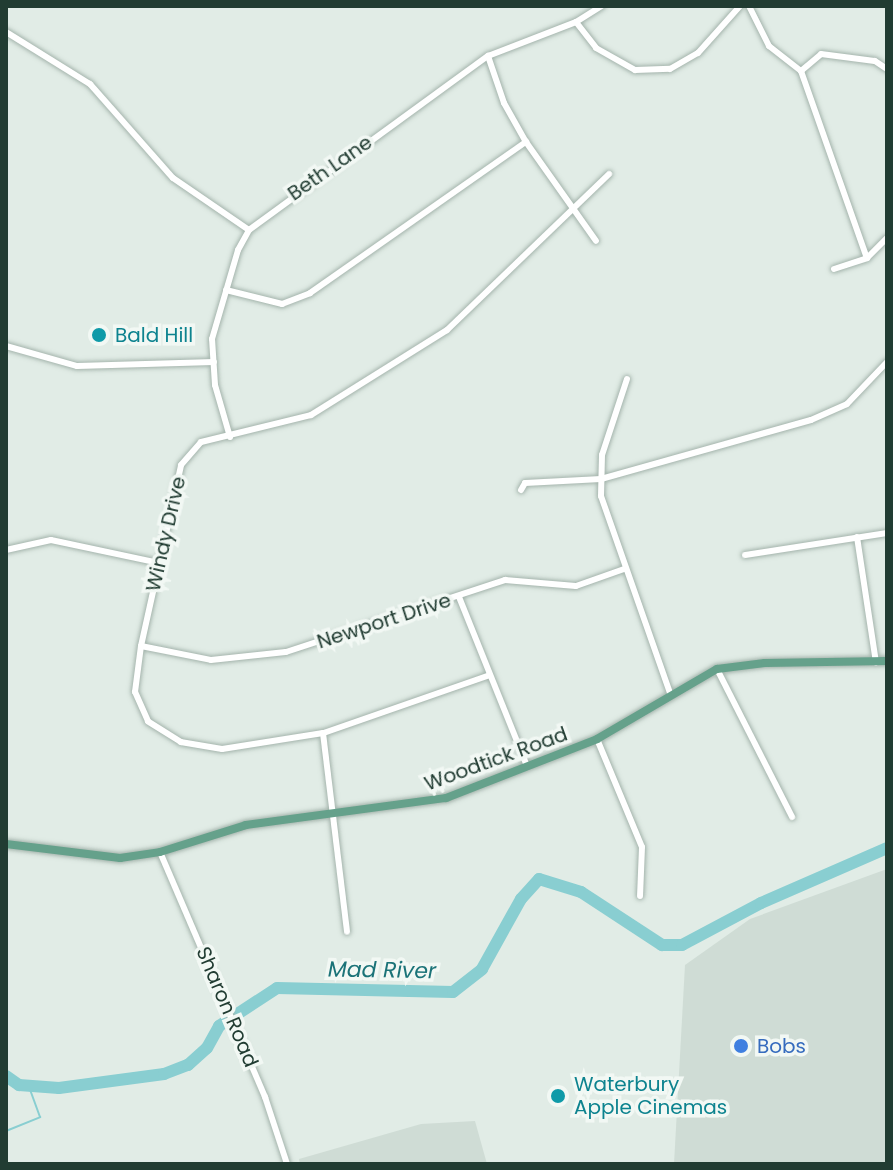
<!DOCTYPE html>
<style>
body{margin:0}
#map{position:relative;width:893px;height:1170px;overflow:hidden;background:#e1ece6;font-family:Poppins,sans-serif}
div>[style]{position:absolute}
.built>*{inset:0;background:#cfdcd5}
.stream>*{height:2px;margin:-1px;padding:0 1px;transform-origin:1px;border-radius:1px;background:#89ced1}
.river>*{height:12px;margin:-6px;padding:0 6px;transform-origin:6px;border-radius:6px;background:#89ced1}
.roads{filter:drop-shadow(0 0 2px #a4b4ac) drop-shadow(0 0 2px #a4b4ac)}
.minor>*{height:6px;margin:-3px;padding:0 3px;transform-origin:3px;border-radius:3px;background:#fff}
.major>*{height:8px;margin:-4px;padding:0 4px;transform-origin:4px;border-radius:4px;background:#65a18b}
.dots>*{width:22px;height:22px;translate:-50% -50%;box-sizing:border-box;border:4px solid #f2f8f4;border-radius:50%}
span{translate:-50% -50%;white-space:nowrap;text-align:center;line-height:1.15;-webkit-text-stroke:7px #f2f8f4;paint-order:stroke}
.street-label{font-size:20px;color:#213c32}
.culture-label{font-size:20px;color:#0d838f}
.left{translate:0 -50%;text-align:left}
.shop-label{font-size:20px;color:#366cbe}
.water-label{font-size:22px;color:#1b7378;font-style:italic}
.frame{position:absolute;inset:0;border:8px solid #213c32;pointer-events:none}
</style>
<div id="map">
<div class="built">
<i style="clip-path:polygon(887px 869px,887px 1164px,674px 1164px,685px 965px,750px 919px)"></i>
<i style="clip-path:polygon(475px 1121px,487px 1164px,300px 1164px,299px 1159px,421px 1124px)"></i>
</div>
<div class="stream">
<i style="left:6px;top:1131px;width:37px;rotate:-22deg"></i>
<i style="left:40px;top:1117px;width:33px;rotate:-110deg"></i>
</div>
<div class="river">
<i style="left:6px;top:1076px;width:16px;rotate:35deg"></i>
<i style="left:19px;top:1085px;width:40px;rotate:4.3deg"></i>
<i style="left:59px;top:1088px;width:106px;rotate:-7.6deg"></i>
<i style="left:164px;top:1074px;width:26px;rotate:-21deg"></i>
<i style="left:188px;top:1065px;width:25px;rotate:-42deg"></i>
<i style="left:207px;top:1048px;width:25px;rotate:-61deg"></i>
<i style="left:219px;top:1026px;width:69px;rotate:-33.2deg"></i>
<i style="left:277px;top:988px;width:176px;rotate:1.3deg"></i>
<i style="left:453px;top:992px;width:37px;rotate:-38deg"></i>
<i style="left:482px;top:969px;width:80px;rotate:-60.9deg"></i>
<i style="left:521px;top:899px;width:27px;rotate:-48deg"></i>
<i style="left:539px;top:879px;width:44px;rotate:17.2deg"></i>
<i style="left:581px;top:892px;width:97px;rotate:33.2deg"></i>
<i style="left:662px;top:945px;width:20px"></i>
<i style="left:682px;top:945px;width:89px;rotate:-28deg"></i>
<i style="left:761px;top:903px;width:137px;rotate:-23.6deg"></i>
</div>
<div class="roads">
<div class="minor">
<i style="left:749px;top:6px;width:45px;rotate:63.4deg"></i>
<i style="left:769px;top:46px;width:41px;rotate:38deg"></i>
<i style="left:801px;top:71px;width:198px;rotate:70.6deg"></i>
<i style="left:576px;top:22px;width:33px;rotate:52deg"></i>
<i style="left:596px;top:48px;width:45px;rotate:29.4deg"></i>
<i style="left:635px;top:70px;width:35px;rotate:-2deg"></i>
<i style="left:670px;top:69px;width:32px;rotate:-30deg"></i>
<i style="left:698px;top:53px;width:63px;rotate:-48.2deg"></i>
<i style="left:6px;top:32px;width:99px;rotate:31.8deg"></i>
<i style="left:90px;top:84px;width:125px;rotate:48.6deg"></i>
<i style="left:173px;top:178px;width:92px;rotate:34.4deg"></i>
<i style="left:488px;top:56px;width:50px;rotate:71.2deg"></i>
<i style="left:504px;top:103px;width:45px;rotate:60.6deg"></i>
<i style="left:526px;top:142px;width:121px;rotate:54.7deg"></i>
<i style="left:801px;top:71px;width:26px;rotate:-40deg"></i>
<i style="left:821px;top:54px;width:54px;rotate:7.4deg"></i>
<i style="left:875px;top:61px;width:14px;rotate:34deg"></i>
<i style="left:834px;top:269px;width:35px;rotate:-18deg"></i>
<i style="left:867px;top:258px;width:28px;rotate:-45deg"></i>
<i style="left:226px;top:290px;width:58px;rotate:14deg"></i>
<i style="left:282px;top:304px;width:30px;rotate:-21deg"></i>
<i style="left:310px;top:293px;width:264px;rotate:-35deg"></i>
<i style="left:6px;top:346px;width:74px;rotate:15.7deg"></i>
<i style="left:77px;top:366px;width:137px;rotate:-1.7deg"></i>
<i style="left:627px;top:379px;width:80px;rotate:108.2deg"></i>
<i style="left:602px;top:455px;width:41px;rotate:91.4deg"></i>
<i style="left:601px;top:496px;width:212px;rotate:70.7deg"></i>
<i style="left:230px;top:437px;width:54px;rotate:-106.1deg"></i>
<i style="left:215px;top:385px;width:46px;rotate:-93.7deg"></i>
<i style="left:212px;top:339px;width:93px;rotate:-73.7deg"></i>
<i style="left:238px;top:250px;width:23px;rotate:-61deg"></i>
<i style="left:249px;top:230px;width:296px;rotate:-36.1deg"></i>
<i style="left:488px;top:56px;width:94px;rotate:-21.1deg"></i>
<i style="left:576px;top:22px;width:31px;rotate:-32deg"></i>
<i style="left:521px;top:490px;width:8px;rotate:-60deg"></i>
<i style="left:525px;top:483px;width:76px;rotate:-3deg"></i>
<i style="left:601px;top:479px;width:218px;rotate:-15.7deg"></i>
<i style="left:811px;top:420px;width:39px;rotate:-24deg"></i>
<i style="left:847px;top:404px;width:58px;rotate:-46.4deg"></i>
<i style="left:857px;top:537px;width:127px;rotate:81.4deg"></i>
<i style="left:6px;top:550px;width:46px;rotate:-12.5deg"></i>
<i style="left:51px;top:540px;width:110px;rotate:12deg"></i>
<i style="left:745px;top:555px;width:144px;rotate:-8.8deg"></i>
<i style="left:459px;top:597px;width:182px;rotate:68.1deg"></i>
<i style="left:141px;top:646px;width:71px;rotate:11.3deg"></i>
<i style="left:211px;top:660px;width:75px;rotate:-6.1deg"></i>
<i style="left:286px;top:652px;width:231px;rotate:-18.2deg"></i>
<i style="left:505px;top:580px;width:71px;rotate:4.8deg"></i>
<i style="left:576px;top:586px;width:51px;rotate:-19.5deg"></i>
<i style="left:717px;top:669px;width:166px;rotate:63.1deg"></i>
<i style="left:490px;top:675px;width:177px;rotate:160.8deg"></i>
<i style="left:323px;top:733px;width:102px;rotate:171deg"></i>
<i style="left:222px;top:749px;width:42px;rotate:-170.3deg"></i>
<i style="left:181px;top:742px;width:39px;rotate:-148deg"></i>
<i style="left:148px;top:721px;width:32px;rotate:-114deg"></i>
<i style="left:135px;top:692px;width:46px;rotate:-82.6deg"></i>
<i style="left:141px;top:646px;width:185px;rotate:-77.5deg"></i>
<i style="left:181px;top:465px;width:30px;rotate:-49deg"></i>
<i style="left:201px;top:442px;width:113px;rotate:-13.8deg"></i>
<i style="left:311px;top:415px;width:160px;rotate:-32deg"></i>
<i style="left:447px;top:330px;width:225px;rotate:-43.9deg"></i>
<i style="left:323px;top:733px;width:200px;rotate:83.1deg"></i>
<i style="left:597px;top:739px;width:117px;rotate:67.4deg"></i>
<i style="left:642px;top:847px;width:49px;rotate:92.3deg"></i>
<i style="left:160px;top:852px;width:267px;rotate:66.8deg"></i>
<i style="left:265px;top:1097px;width:71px;rotate:71.8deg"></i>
</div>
<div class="major">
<i style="left:6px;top:844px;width:115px;rotate:7deg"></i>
<i style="left:120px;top:858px;width:40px;rotate:-8.5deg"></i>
<i style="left:160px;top:852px;width:90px;rotate:-17.4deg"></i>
<i style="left:246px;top:825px;width:202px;rotate:-7.7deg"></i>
<i style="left:446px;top:798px;width:162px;rotate:-21.3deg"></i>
<i style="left:597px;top:739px;width:139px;rotate:-30.3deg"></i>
<i style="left:717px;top:669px;width:48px;rotate:-7.1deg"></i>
<i style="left:765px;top:663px;width:122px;rotate:-0.9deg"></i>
</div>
</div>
<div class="dots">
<i style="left:99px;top:335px;background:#0f9aa8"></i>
<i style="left:741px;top:1046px;background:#3f7fe0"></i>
<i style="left:558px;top:1096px;background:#0f9aa8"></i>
</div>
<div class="street-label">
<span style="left:330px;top:168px;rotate:-35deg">Beth Lane</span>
<span style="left:166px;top:534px;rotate:-77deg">Windy Drive</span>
<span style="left:384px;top:621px;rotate:-18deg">Newport Drive</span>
<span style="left:496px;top:759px;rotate:-20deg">Woodtick Road</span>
<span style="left:227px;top:1007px;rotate:67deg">Sharon Road</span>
</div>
<div class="culture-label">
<span class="left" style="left:115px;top:335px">Bald Hill</span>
<span class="left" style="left:574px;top:1096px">Waterbury<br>Apple Cinemas</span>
</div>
<div class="shop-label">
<span class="left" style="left:757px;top:1046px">Bobs</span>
</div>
<div class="water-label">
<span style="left:382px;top:970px;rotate:1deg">Mad River</span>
</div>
<div class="frame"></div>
</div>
